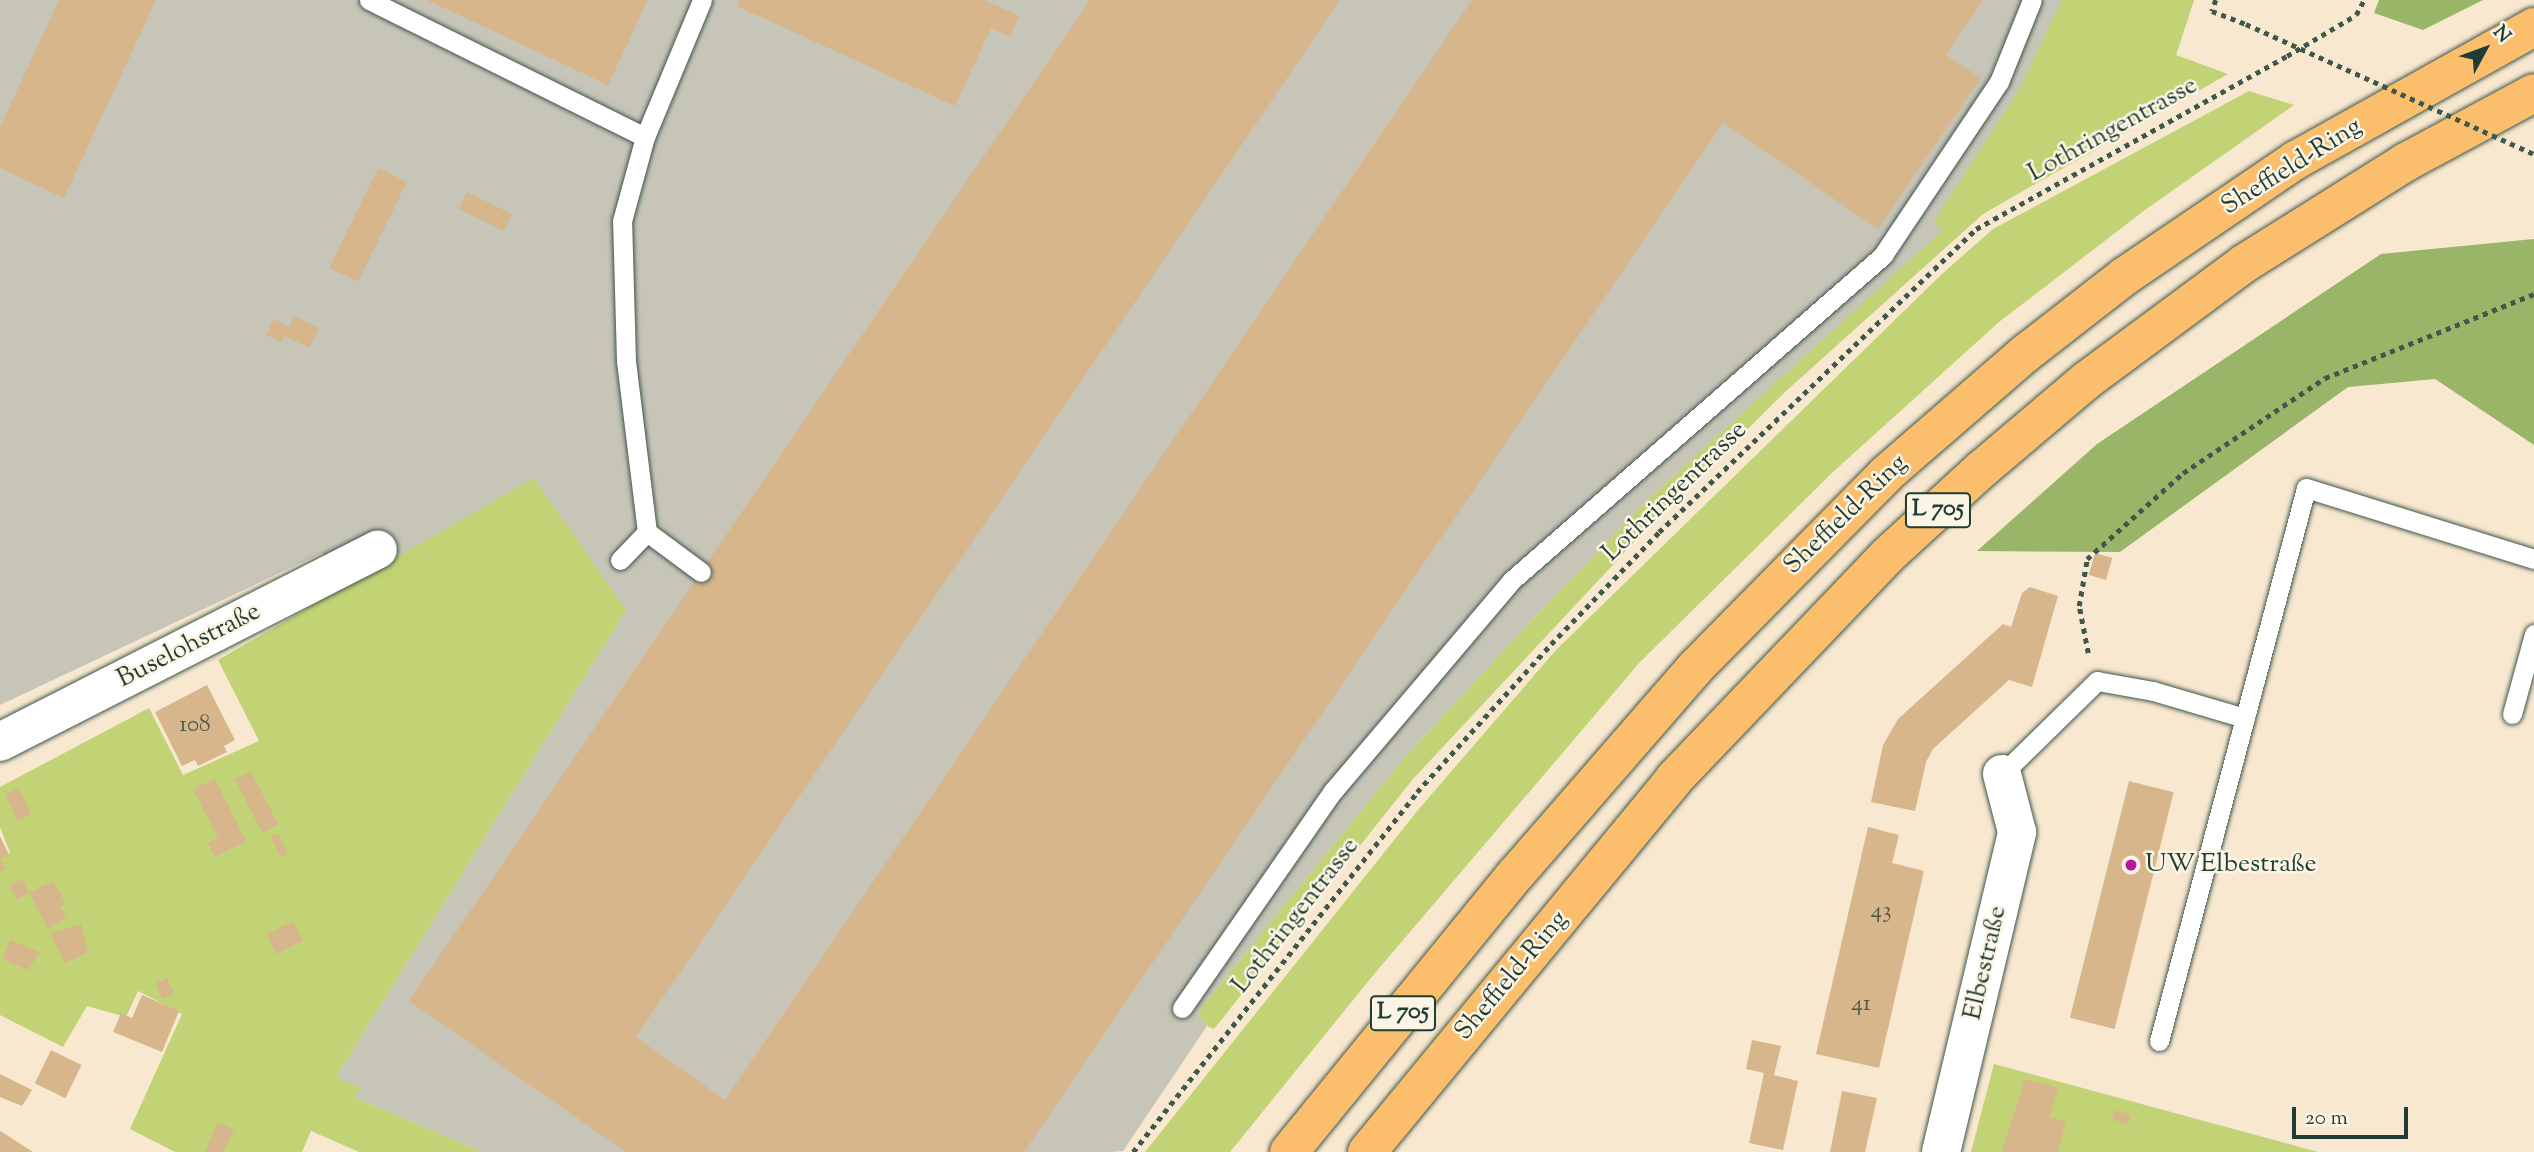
<!DOCTYPE html>
<meta charset="utf-8">
<style>
body{margin:0}
#map{position:relative;width:2534px;height:1152px;overflow:hidden;background:#f8e8d0;font-family:"Sorts Mill Goudy",serif}
div>[style]{position:absolute}
.industrial>*{inset:0;background:#c6c5b8}
.green>*{inset:0;background:#c2d376}
.forest>*{inset:0;background:#99b567}
.building>*{inset:0;background:#d7b68c;transform-origin:0 0}
.path>*{height:4.5px;margin-top:-2.25px;transform-origin:0;background:repeating-linear-gradient(90deg,#40574b 0 5px,transparent 0 10px)}
.roads{filter:drop-shadow(0 0 2px #40574b) drop-shadow(0 0 2px #40574b)}
.lane>*{height:19px;margin:-9.5px;padding:0 9.5px;transform-origin:9.5px;border-radius:9.5px;background:#fff}
.street>*{height:38px;margin:-19px;padding:0 19px;transform-origin:19px;border-radius:19px;background:#fff}
.highway>*{height:38px;margin:-19px;padding:0 19px;transform-origin:19px;border-radius:19px;background:#fabe6d}
.path-bridge>*{height:4.5px;margin-top:-2.25px;transform-origin:0;background:repeating-linear-gradient(90deg,#40574b 0 5px,transparent 0 10px)}
.dots>*{width:19px;height:19px;translate:-50% -50%;box-sizing:border-box;border:4px solid #fcf5e5;border-radius:50%}
span{translate:-50% -50%;white-space:nowrap;text-align:center;line-height:1.15;-webkit-text-stroke:5px #fcf5e5;paint-order:stroke}
.number-label{font-size:23px;color:#4d5b4a}
.number-label span{-webkit-text-stroke-width:0}
.shield-label span{padding:2px 5px;background:#fcf5e5;border:2px solid;border-radius:5px;-webkit-text-stroke-width:0}
.shield-label{font-size:24px;color:#1f3d34;font-weight:700}
.street-label{font-size:26px;color:#1f3d34}
.poi-label{font-size:26px;color:#1f3d34}
.left{translate:0 -50%;text-align:left}
.north{position:absolute;left:2450px;top:14px;width:70px;height:70px;-webkit-text-stroke:5px #fcf5e5;paint-order:stroke;rotate:49deg;font-size:19px;font-weight:700;line-height:28px;text-align:center;color:#1f3d34}
.north::after{content:'';display:block;margin:auto;width:24px;height:32px;background:#1f3d34;clip-path:polygon(50% 0,100% 100%,50% 72%,0 100%)}
.scale{position:absolute;left:2292px;top:1107px;width:116px;height:32px;box-sizing:border-box;border:4px solid #1f3d34;border-top:0;padding-left:9px;font-size:21px;line-height:24px;white-space:nowrap;color:#1f3d34;-webkit-text-stroke:5px #fcf5e5;paint-order:stroke}
</style>
<div id="map">
<div class="industrial">
<i style="clip-path:polygon(0 0,2194px 0,2176px 55px,1944px 230px,1646px 501px,1520px 633px,1405px 757px,1198px 1012px,1207px 1026px,1123px 1151px,1111px 1152px,483px 1152px,355px 1098px,336px 1077px,626px 610px,342px 588px,322px 553px,0 705px)"></i>
</div>
<div class="green">
<i style="clip-path:polygon(2062px 0,2194px 0,2176px 55px,2228px 74px,1983px 214px,1785px 392px,1638px 538px,1413px 779px,1214px 1029px,1207px 1026px,1198px 1012px,1405px 757px,1520px 633px,1646px 501px,1943px 230px,1933px 223px,2019px 90px)"></i>
<i style="clip-path:polygon(2249px 91px,2294px 105px,2145px 210px,1999px 322px,1833px 472px,1640px 662px,1375px 973px,1230px 1152px,1145px 1152px,1418px 810px,1556px 650px,1943px 273px,1993px 229px)"></i>
<i style="clip-path:polygon(534px 478px,626px 610px,336px 1077px,360px 1087px,355px 1098px,483px 1152px,359px 1152px,311px 1131px,302px 1152px,175px 1152px,130px 1129px,182px 1014px,138px 991px,126px 1017px,87px 1006px,63px 1047px,0 1015px,0 858px,10px 853px,0 827px,0 787px,149px 708px,183px 775px,259px 741px,218px 660px)"></i>
<i style="clip-path:polygon(1994px 1064px,2318px 1152px,1971px 1152px)"></i>
</div>
<div class="forest">
<i style="clip-path:polygon(2379px 0,2483px 0,2423px 30px,2374px 13px)"></i>
<i style="clip-path:polygon(2534px 239px,2534px 445px,2435px 379px,2348px 387px,2120px 552px,1977px 551px,2097px 444px,2381px 254px)"></i>
</div>
<div class="building">
<i style="clip-path:polygon(59px 0,156px 0,64px 198px,0 168px,0 127px)"></i>
<i style="clip-path:polygon(427px 0,648px 0,608px 85px)"></i>
<i style="clip-path:polygon(740px 0,984px 0,1019px 16px,1010px 37px,991px 28px,955px 106px,737px 6px)"></i>
<i style="clip-path:polygon(1090px 0,1340px 0,636px 1037px,725px 1100px,1472px 0,1983px 0,1946px 55px,1981px 78px,1878px 229px,1723px 123px,1024px 1152px,626px 1152px,409px 1001px)"></i>
<i style="left:378px;top:168px;width:32px;height:111px;rotate:26deg"></i>
<i style="left:467px;top:192px;width:50px;height:19px;rotate:26deg"></i>
<i style="clip-path:polygon(294px 316px,319px 328px,309px 348px,285px 336px,281px 342px,266px 335px,274px 319px,289px 327px)"></i>
<i style="left:2095px;top:553px;width:18px;height:23px;rotate:16deg"></i>
<i style="clip-path:polygon(2030px 587px,2058px 596px,2032px 687px,2009px 680px,1933px 749px,1926px 762px,1915px 811px,1871px 802px,1883px 745px,1898px 719px,2003px 624px,2011px 627px,2022px 593px)"></i>
<i style="clip-path:polygon(207px 685px,235px 740px,224px 746px,227px 752px,198px 766px,195px 760px,182px 766px,155px 712px)"></i>
<i style="left:251px;top:771px;width:60px;height:18px;rotate:63deg"></i>
<i style="clip-path:polygon(215px 779px,246px 841px,214px 857px,208px 843px,218px 838px,193px 789px)"></i>
<i style="left:2129px;top:781px;width:46px;height:244px;rotate:14deg"></i>
<i style="left:19px;top:788px;width:29px;height:15px;rotate:65deg"></i>
<i style="clip-path:polygon(1868px 827px,1899px 835px,1892px 863px,1924px 871px,1879px 1068px,1816px 1054px)"></i>
<i style="left:278px;top:833px;width:23px;height:8px;rotate:65deg"></i>
<i style="clip-path:polygon(0 836px,9px 855px,0 859px,5px 869px,0 871px)"></i>
<i style="left:22px;top:879px;width:16px;height:14px;rotate:63deg"></i>
<i style="clip-path:polygon(53px 881px,66px 904px,60px 907px,66px 918px,48px 929px,29px 893px)"></i>
<i style="left:293px;top:921px;width:22px;height:30px;rotate:63deg"></i>
<i style="clip-path:polygon(81px 924px,88px 952px,65px 963px,50px 934px)"></i>
<i style="clip-path:polygon(10px 940px,40px 952px,28px 970px,3px 959px)"></i>
<i style="left:167px;top:978px;width:17px;height:13px;rotate:65deg"></i>
<i style="clip-path:polygon(142px 995px,179px 1011px,162px 1052px,113px 1032px,121px 1013px,132px 1018px)"></i>
<i style="clip-path:polygon(1752px 1040px,1781px 1046px,1774px 1075px,1798px 1081px,1783px 1150px,1749px 1143px,1764px 1073px,1746px 1069px)"></i>
<i style="left:51px;top:1050px;width:34px;height:37px;rotate:26deg"></i>
<i style="clip-path:polygon(0 1074px,32px 1090px,22px 1106px,0 1097px)"></i>
<i style="clip-path:polygon(2025px 1079px,2058px 1087px,2050px 1117px,2066px 1121px,2058px 1152px,2002px 1152px)"></i>
<i style="clip-path:polygon(1842px 1091px,1877px 1098px,1865px 1152px,1830px 1152px)"></i>
<i style="left:2115px;top:1110px;width:17px;height:10px;rotate:17deg"></i>
<i style="clip-path:polygon(217px 1122px,234px 1129px,224px 1152px,205px 1152px)"></i>
<i style="clip-path:polygon(0 1131px,5px 1134px,33px 1152px,0 1152px)"></i>
</div>
<div class="path">
<i style="left:2216px;top:0;width:12px;rotate:110deg"></i>
<i style="left:2212px;top:11px;width:36px;rotate:21deg"></i>
<i style="left:2088px;top:653px;width:48px;rotate:-100.8deg"></i>
<i style="left:2079px;top:606px;width:48px;rotate:-80.3deg"></i>
<i style="left:2087px;top:559px;width:129px;rotate:-41.9deg"></i>
<i style="left:2183px;top:473px;width:171px;rotate:-33.8deg"></i>
<i style="left:2325px;top:378px;width:225px;rotate:-21.9deg"></i>
<i style="left:1133px;top:1152px;width:459px;rotate:-51.7deg"></i>
<i style="left:1417px;top:792px;width:200px;rotate:-47.8deg"></i>
<i style="left:1551px;top:644px;width:156px;rotate:-46deg"></i>
<i style="left:1659px;top:532px;width:439px;rotate:-43.7deg"></i>
<i style="left:1976px;top:229px;width:356px;rotate:-29.1deg"></i>
<i style="left:2287px;top:56px;width:80px;rotate:-30.7deg"></i>
<i style="left:2356px;top:15px;width:17px;rotate:-62deg"></i>
</div>
<div class="roads">
<div class="lane">
<i style="left:369px;top:0;width:308px;rotate:26.4deg"></i>
<i style="left:647px;top:532px;width:172px;rotate:-97deg"></i>
<i style="left:626px;top:361px;width:140px;rotate:-91.6deg"></i>
<i style="left:622px;top:221px;width:87px;rotate:-74.7deg"></i>
<i style="left:645px;top:137px;width:148px;rotate:-67.4deg"></i>
<i style="left:620px;top:560px;width:39px;rotate:-46deg"></i>
<i style="left:647px;top:532px;width:67px;rotate:36.5deg"></i>
<i style="left:2512px;top:714px;width:83px;rotate:-74.6deg"></i>
<i style="left:2002px;top:774px;width:133px;rotate:-44.4deg"></i>
<i style="left:2097px;top:681px;width:57px;rotate:10.1deg"></i>
<i style="left:2153px;top:691px;width:96px;rotate:16.4deg"></i>
<i style="left:1182px;top:1008px;width:264px;rotate:-55.2deg"></i>
<i style="left:1333px;top:791px;width:275px;rotate:-49.7deg"></i>
<i style="left:1511px;top:581px;width:495px;rotate:-41.2deg"></i>
<i style="left:1883px;top:255px;width:208px;rotate:-56.2deg"></i>
<i style="left:1999px;top:82px;width:88px;rotate:-68.1deg"></i>
<i style="left:2159px;top:1041px;width:572px;rotate:-75.11deg"></i>
<i style="left:2306px;top:488px;width:239px;rotate:17.3deg"></i>
</div>
<div class="street">
<i style="left:0;top:742px;width:424px;rotate:-27deg"></i>
<i style="left:1941px;top:1152px;width:329px;rotate:-76.6deg"></i>
<i style="left:2017px;top:832px;width:60px;rotate:-104.5deg"></i>
</div>
<div class="highway">
<i style="left:1289px;top:1152px;width:359px;rotate:-50.8deg"></i>
<i style="left:1516px;top:874px;width:273px;rotate:-49deg"></i>
<i style="left:1695px;top:668px;width:271px;rotate:-45.4deg"></i>
<i style="left:1885px;top:475px;width:186px;rotate:-40.9deg"></i>
<i style="left:2026px;top:353px;width:125px;rotate:-37.9deg"></i>
<i style="left:2125px;top:276px;width:207px;rotate:-34.2deg"></i>
<i style="left:2296px;top:160px;width:273px;rotate:-29.2deg"></i>
<i style="left:1367px;top:1152px;width:483px;rotate:-50.5deg"></i>
<i style="left:1674px;top:779px;width:308px;rotate:-46.3deg"></i>
<i style="left:1887px;top:556px;width:129px;rotate:-42.5deg"></i>
<i style="left:1982px;top:469px;width:138px;rotate:-40.3deg"></i>
<i style="left:2087px;top:380px;width:197px;rotate:-36.5deg"></i>
<i style="left:2245px;top:263px;width:190px;rotate:-32.1deg"></i>
<i style="left:2406px;top:162px;width:145px;rotate:-28.3deg"></i>
</div>
</div>
<div class="path-bridge">
<i style="left:2246px;top:24px;width:316px;rotate:24.3deg"></i>
</div>
<div class="dots">
<i style="left:2131px;top:865px;background:#b5179e"></i>
</div>
<div class="number-label">
<span style="left:195px;top:726px">108</span>
<span style="left:1881px;top:912px">43</span>
<span style="left:1861px;top:1005px">41</span>
</div>
<div class="shield-label">
<span style="left:1938px;top:510px">L 705</span>
<span style="left:1403px;top:1013px">L 705</span>
</div>
<div class="street-label">
<span style="left:2113px;top:130px;rotate:-29deg">Lothringentrasse</span>
<span style="left:2292px;top:167px;rotate:-32deg">Sheffield-Ring</span>
<span style="left:1675px;top:492px;rotate:-44deg">Lothringentrasse</span>
<span style="left:1846px;top:515px;rotate:-44deg">Sheffield-Ring</span>
<span style="left:189px;top:646px;rotate:-27deg">Buselohstraße</span>
<span style="left:1296px;top:916px;rotate:-52deg">Lothringentrasse</span>
<span style="left:1986px;top:963px;rotate:-77deg">Elbestraße</span>
<span style="left:1512px;top:976px;rotate:-50deg">Sheffield-Ring</span>
</div>
<div class="poi-label">
<span class="left" style="left:2145px;top:865px">UW Elbestraße</span>
</div>
<div class="north">N</div>
<div class="scale">20 m</div>
</div>
